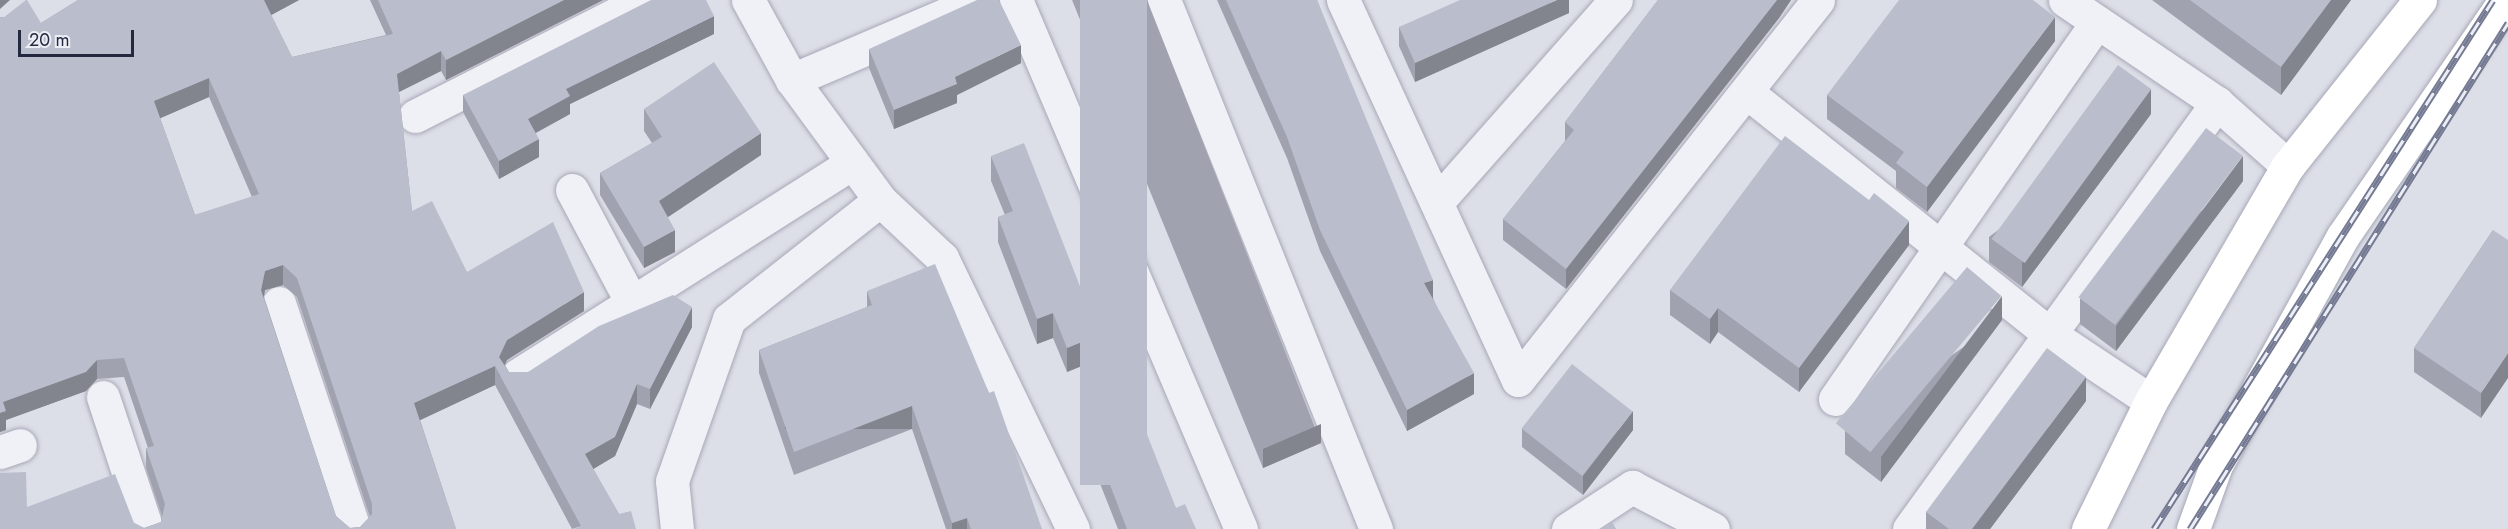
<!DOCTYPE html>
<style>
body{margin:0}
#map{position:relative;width:2508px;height:529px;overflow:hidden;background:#dddfe8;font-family:Jost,sans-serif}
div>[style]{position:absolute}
.roads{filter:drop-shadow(0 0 2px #a6a8b6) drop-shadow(0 0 2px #a6a8b6)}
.minor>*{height:33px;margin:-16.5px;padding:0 16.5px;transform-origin:16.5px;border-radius:16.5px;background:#f0f1f6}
.primary>*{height:33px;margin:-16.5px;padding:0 16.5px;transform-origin:16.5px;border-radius:16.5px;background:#fff}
.rail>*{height:7px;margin-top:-3.5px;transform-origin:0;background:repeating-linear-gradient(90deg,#eceef6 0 14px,#757a93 0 28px);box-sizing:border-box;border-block:2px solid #757a93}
.wall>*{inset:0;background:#a0a3af}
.shaded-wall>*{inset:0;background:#82848e;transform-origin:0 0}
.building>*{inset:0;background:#babdcb;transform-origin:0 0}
span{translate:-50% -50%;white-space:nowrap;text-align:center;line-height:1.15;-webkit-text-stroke:4.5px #eceef6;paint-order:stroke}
.scale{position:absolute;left:18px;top:30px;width:116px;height:27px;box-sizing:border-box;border:3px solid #252940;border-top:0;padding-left:8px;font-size:18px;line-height:21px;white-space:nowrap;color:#252940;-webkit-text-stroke:4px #eceef6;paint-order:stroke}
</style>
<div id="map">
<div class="roads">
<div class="minor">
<i style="left:748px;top:0;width:91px;rotate:61.2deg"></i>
<i style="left:792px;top:80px;width:149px;rotate:53.7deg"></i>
<i style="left:880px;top:200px;width:85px;rotate:43.1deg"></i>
<i style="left:942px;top:258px;width:301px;rotate:64.2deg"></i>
<i style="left:1016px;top:0;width:575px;rotate:66.96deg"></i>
<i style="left:1164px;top:0;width:570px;rotate:68.16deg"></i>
<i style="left:1343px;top:0;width:418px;rotate:65.3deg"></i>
<i style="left:1518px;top:380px;width:484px;rotate:-51.7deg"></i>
<i style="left:2065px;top:0;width:184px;rotate:34.1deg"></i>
<i style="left:2217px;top:103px;width:95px;rotate:41.6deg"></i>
<i style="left:792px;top:80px;width:204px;rotate:-23.1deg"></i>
<i style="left:1749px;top:94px;width:385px;rotate:38.6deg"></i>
<i style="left:2050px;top:334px;width:121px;rotate:33.6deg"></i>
<i style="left:415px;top:116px;width:257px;rotate:-26.9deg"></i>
<i style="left:572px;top:190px;width:126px;rotate:62deg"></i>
<i style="left:1437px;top:202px;width:270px;rotate:-48.5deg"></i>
<i style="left:279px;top:303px;width:238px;rotate:71.6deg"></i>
<i style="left:518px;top:375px;width:396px;rotate:-32.4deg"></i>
<i style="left:103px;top:397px;width:139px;rotate:71.6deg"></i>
<i style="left:1835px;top:399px;width:459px;rotate:-55.2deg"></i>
<i style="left:0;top:452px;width:21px;rotate:-19deg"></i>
<i style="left:677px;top:529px;width:48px;rotate:-95.9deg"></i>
<i style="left:672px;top:481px;width:172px;rotate:-70.6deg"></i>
<i style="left:729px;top:319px;width:192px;rotate:-38.2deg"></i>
<i style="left:1568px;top:529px;width:77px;rotate:-33.3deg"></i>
<i style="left:1632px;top:487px;width:91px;rotate:27.4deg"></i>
<i style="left:1909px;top:529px;width:526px;rotate:-54.13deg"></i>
</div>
<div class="primary">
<i style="left:2088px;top:529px;width:143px;rotate:-63.8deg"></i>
<i style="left:2151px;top:401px;width:272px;rotate:-59.8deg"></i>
<i style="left:2288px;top:166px;width:212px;rotate:-51.5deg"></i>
<i style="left:2193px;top:529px;width:68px;rotate:-70.2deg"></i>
<i style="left:2216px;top:465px;width:262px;rotate:-61deg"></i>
<i style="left:2343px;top:236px;width:286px;rotate:-55.5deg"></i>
</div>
</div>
<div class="rail">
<i style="left:2154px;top:529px;width:628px;rotate:-57.35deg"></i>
<i style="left:2190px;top:529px;width:598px;rotate:-57.85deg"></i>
</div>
<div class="wall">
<i style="clip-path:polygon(evenodd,78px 0,299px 0,271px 15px,292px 57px,386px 35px,370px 0,603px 0,446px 80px,441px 71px,399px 92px,412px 211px,467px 272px,584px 311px,507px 360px,505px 365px,509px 372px,528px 372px,692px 327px,650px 409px,637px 404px,615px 456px,593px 469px,619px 514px,572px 529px,495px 385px,420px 420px,456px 529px,0 529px,27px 507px,134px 523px,144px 528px,161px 522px,162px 516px,146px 468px,146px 448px,148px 448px,124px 377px,97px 379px,86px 391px,6px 420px,6px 430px,0 432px,0 17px,41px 23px,78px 0,209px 97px,252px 197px,195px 215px,160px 118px,209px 97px,78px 0,283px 285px,297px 297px,370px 517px,360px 527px,350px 528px,336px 516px,264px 297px,265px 290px,283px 285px)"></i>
<i style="clip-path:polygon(1072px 0,1147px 0,1321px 443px,1263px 468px)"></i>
<i style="clip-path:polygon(1217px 0,1317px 0,1433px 298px,1474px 394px,1407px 431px,1320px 251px,1287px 158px)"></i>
<i style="clip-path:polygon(1569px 0,1569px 13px,1415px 82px,1399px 46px,1399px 27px)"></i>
<i style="clip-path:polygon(1658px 0,1791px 0,1779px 18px,1566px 289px,1503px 240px,1503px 219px,1565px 141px,1565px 122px)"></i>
<i style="clip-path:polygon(2152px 0,2351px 0,2281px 95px)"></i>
<i style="clip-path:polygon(714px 34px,570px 104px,570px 114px,536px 133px,539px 157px,499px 179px,463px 112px,463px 95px)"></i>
<i style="clip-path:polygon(2055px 41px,1927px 212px,1896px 188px,1896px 171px,1827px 119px,1827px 95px)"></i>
<i style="clip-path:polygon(869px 49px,1021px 63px,957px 95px,957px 103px,894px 129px,869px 68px)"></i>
<i style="clip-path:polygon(644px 109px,761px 155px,668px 217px,675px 252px,644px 268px,600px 195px,600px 173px,652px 143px,644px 131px)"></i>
<i style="clip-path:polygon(2151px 114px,2022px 287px,1989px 262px,1989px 237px)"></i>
<i style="clip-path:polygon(991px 156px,1099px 359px,1067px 372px,1053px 338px,1037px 344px,998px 242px,998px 217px,1005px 215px,991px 181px)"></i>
<i style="clip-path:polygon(2243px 181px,2116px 351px,2080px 324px,2080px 299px)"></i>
<i style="clip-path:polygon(2493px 230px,2481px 418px,2414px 372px,2414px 348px)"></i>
<i style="clip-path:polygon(1909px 245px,1799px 392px,1718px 332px,1710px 344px,1670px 315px,1670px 290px)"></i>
<i style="clip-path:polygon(867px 291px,1042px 529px,946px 529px,912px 429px,794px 475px,759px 373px,759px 350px,867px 307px)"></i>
<i style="clip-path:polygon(2002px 320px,1881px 482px,1845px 454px,1845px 430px)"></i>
<i style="clip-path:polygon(1091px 390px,1176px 508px,1196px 529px,1118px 529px,1097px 476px,1097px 451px,1104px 448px,1091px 414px)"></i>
<i style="clip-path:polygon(2086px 401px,1990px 529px,1926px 529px,1926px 512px)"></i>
<i style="clip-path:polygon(1522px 429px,1633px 430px,1583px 495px,1522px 447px)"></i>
</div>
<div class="shaded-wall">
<i style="clip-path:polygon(0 0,10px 0,0 9px)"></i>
<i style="clip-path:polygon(264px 0,299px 0,264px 19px)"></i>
<i style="clip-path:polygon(564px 0,603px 0,446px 80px,446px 60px)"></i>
<i style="clip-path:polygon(1557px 0,1569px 0,1569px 13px,1415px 82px,1415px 63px)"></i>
<i style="clip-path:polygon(1777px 0,1791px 0,1779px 18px,1566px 289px,1566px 269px)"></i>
<i style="clip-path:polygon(2331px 0,2351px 0,2281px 95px,2281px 67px)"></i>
<i style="clip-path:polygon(714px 16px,714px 34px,570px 104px,570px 114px,528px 137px,528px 119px,566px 89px)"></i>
<i style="clip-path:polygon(2055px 17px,2055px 41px,1927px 212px,1927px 187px)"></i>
<i style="clip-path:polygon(1021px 45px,1021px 63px,957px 95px,957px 103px,894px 129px,894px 110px,955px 77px)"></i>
<i style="clip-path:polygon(441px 51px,441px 71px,397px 93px,397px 74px)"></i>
<i style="clip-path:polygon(209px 78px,209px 97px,154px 121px,154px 101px)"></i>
<i style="clip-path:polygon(2151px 89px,2151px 114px,2022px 287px,2022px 263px)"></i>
<i style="clip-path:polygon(761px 133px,761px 155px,659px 223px,659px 201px)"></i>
<i style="clip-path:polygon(539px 139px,539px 157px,499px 179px,499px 161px)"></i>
<i style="clip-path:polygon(2243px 156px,2243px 181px,2116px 351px,2116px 326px)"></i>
<i style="clip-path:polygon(1909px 221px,1909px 245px,1799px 392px,1799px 368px)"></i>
<i style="clip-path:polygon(675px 230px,675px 252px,644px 268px,644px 247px)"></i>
<i style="clip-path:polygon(283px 265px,283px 285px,265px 290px,261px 309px,261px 290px,265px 271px)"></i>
<i style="clip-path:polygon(1433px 280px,1433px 300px,1424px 283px)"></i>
<i style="clip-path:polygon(584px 292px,584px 311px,507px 360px,499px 376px,499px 357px,507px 340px)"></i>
<i style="clip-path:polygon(2002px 296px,2002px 320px,1881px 482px,1881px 457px)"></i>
<i style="clip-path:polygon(692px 307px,692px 327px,650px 409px,650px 389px)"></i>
<i style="clip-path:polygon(1718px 308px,1718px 332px,1710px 344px,1710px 319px)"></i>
<i style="clip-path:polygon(1053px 313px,1053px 338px,1037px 344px,1037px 319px)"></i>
<i style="clip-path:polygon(1099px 335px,1099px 359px,1067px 372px,1067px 348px)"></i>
<i style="clip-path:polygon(2508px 353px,2508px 378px,2481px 418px,2481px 393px)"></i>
<i style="clip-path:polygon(97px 360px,97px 379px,86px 391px,6px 420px,6px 430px,0 432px,0 413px,3px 402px)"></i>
<i style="clip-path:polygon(495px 366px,495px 385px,414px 423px,414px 403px)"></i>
<i style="clip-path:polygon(1474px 373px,1474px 394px,1407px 431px,1407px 410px)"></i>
<i style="clip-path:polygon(2086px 377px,2086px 401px,1990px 529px,1972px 529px)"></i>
<i style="clip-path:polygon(637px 384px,637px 404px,615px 456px,585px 474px,585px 454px)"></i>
<i style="left:912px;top:406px;width:23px;height:127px;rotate:90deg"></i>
<i style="clip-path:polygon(1633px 411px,1633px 430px,1583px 495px,1583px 476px)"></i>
<i style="clip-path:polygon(1321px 424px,1321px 443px,1263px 468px,1263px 449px)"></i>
<i style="clip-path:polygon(967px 518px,967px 529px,952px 529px,952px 523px)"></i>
</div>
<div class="building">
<i style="clip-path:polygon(evenodd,26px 0,27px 0,41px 23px,78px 0,264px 0,292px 57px,393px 34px,378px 0,564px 0,446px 60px,441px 51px,397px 74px,412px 211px,432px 201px,467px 272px,553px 222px,584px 292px,507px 340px,499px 357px,509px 372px,528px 372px,599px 326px,673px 295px,692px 307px,650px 389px,637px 384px,615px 437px,585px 454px,619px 514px,631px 511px,636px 529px,574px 529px,581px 526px,495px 366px,414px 403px,456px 529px,0 529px,0 473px,26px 472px,27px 507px,115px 474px,134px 523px,144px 528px,161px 522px,165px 504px,146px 448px,154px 446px,124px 358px,97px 360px,86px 372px,3px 402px,6px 411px,0 413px,0 17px,3px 18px,26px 0,209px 78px,259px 194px,195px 215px,154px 101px,209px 78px,26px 0,283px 265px,297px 278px,372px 504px,372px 514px,360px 527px,350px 528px,336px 516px,261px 290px,265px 271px,283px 265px)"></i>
<i style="clip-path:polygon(651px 0,706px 0,714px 16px,566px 89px,570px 96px,528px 119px,539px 139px,499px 161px,463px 95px)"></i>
<i style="clip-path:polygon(977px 0,999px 0,1021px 45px,955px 77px,957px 84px,894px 110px,869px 49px)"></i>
<i style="left:1080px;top:0;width:67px;height:485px"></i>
<i style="clip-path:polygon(1226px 0,1317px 0,1433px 280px,1424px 283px,1474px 373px,1407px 410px,1320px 230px,1287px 137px)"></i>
<i style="clip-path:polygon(1460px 0,1557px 0,1415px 63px,1399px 27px)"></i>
<i style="clip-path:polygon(1658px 0,1777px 0,1566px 269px,1503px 219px,1574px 130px,1565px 122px)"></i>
<i style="clip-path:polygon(1899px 0,2033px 0,2055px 17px,1927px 187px,1896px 163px,1904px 152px,1827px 95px)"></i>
<i style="clip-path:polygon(2190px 0,2331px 0,2281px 67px)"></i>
<i style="clip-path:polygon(714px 62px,761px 133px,659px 201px,675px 230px,644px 247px,600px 173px,662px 137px,644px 109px)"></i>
<i style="left:2118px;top:65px;width:41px;height:215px;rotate:36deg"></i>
<i style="left:2206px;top:128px;width:46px;height:212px;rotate:37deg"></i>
<i style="clip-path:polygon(1785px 136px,1869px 200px,1874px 193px,1909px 221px,1799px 368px,1718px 308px,1710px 319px,1670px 290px)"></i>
<i style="clip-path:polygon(1024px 143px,1099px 335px,1067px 348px,1053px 313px,1037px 319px,998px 217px,1013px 211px,991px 156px)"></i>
<i style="clip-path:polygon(2493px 230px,2508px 240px,2508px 353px,2481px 393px,2414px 348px)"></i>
<i style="clip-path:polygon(935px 264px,989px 393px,994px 391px,1042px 529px,971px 529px,967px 518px,952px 523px,912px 406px,794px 452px,759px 350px,872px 305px,867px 291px)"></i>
<i style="left:1967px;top:267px;width:45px;height:204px;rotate:40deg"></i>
<i style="clip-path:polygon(2047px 348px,2086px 377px,1972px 529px,1949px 529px,1926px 512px)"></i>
<i style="left:1572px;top:364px;width:77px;height:82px;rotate:38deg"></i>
<i style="clip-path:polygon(1124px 376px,1176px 508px,1185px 504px,1196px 529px,1127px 529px,1097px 451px,1112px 445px,1091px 390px)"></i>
<i style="clip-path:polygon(1612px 522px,1616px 529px,1600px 529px)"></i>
</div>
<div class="scale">20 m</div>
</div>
